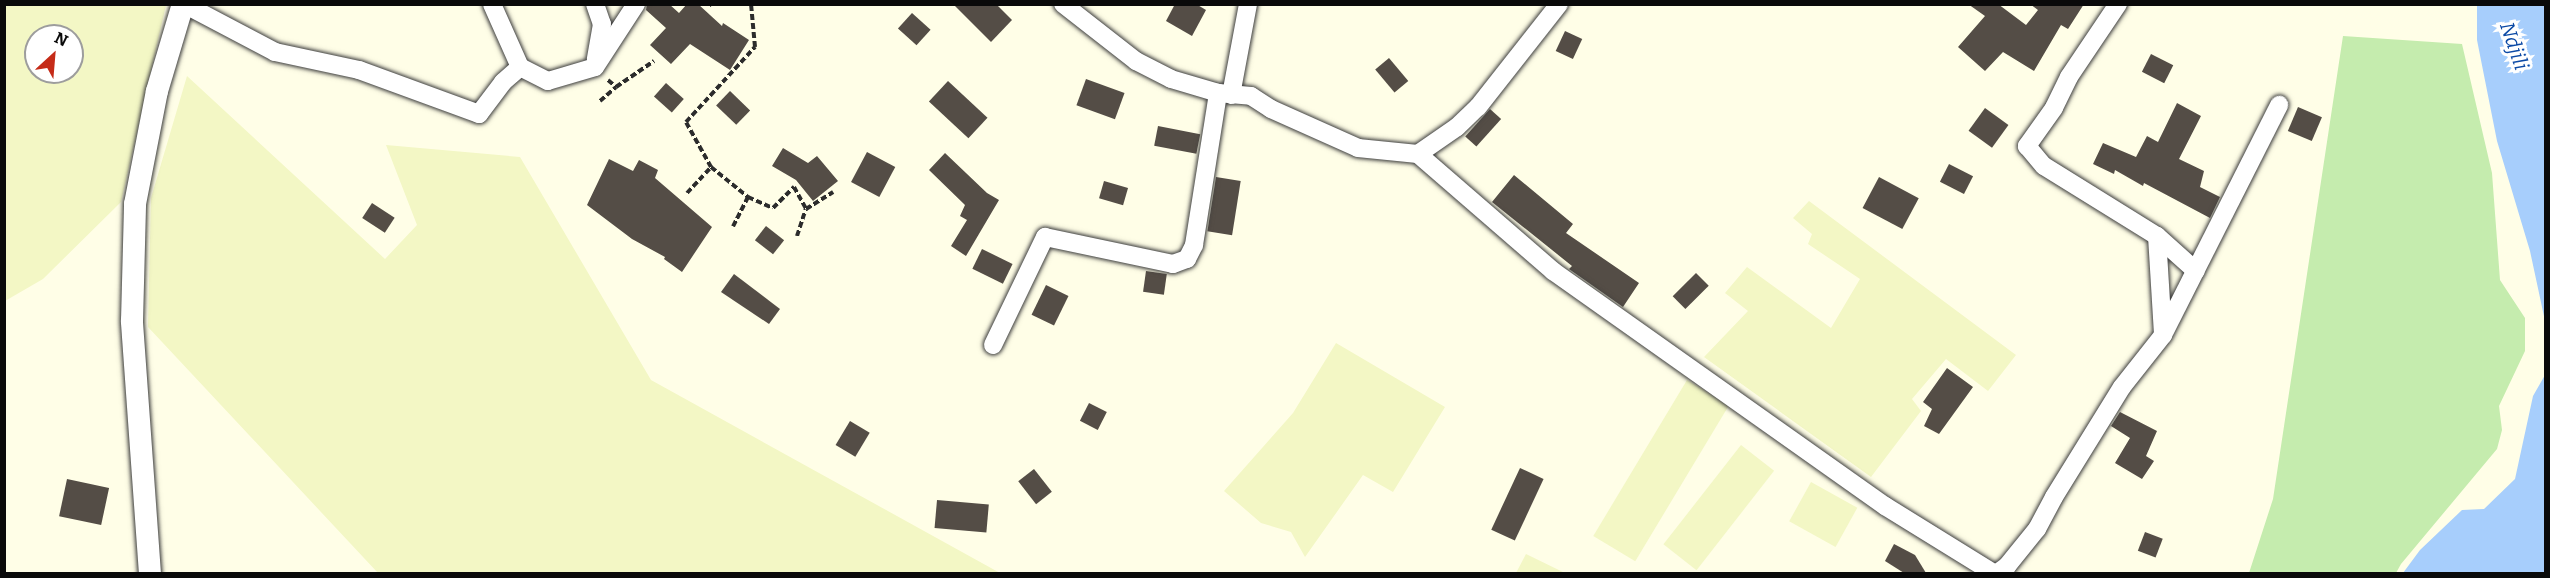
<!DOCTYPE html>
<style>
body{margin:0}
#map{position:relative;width:2550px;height:578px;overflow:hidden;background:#fffee7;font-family:Bitter,serif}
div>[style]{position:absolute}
.farmland>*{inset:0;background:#f3f7c5;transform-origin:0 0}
.green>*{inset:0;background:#c5ecae}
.water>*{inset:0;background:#a7cefc}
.building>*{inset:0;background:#544d46;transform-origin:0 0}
.path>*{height:4px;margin-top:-2px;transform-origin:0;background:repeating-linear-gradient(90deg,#2c2c2c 0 6px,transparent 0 9px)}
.roads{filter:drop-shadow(0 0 2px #3d3d3d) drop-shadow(0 0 2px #3d3d3d)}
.minor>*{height:18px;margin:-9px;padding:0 9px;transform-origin:9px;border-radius:9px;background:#fff}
.tertiary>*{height:22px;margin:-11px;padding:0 11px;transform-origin:11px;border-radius:11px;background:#fff}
span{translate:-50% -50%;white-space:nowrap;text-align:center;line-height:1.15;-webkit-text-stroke:6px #fff;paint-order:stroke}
.water-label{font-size:20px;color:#0b49a5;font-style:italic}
.frame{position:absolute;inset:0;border:6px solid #0a0a0a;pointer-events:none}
.north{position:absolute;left:24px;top:24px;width:60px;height:60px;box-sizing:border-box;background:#fff;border:2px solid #9d9d9d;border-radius:50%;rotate:26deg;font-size:16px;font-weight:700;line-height:24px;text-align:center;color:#0a0a0a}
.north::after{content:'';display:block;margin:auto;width:21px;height:27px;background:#c52b18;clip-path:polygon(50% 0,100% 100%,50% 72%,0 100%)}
</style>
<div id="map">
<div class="farmland">
<i style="clip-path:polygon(evenodd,5px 5px,166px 5px,121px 202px,43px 279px,5px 301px,5px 5px,36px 36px,72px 36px,72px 72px,36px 72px,36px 36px)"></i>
<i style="clip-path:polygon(187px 76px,385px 259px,417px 225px,386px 145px,520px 157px,651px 380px,1000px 573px,378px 573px,148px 327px,151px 198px)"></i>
<i style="clip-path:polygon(1809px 201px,2016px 355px,1988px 391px,1946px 359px,1912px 399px,1921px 411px,1871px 477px,1704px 357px,1748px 311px,1725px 293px,1747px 267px,1831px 328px,1860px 279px,1808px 244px,1812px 234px,1793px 218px)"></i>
<i style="clip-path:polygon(1336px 343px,1445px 407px,1393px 492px,1363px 475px,1305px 557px,1291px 532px,1261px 523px,1224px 491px,1293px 413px)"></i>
<i style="left:1687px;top:380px;width:49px;height:182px;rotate:31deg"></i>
<i style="left:1741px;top:445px;width:42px;height:126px;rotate:38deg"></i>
<i style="left:1811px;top:482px;width:53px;height:45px;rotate:29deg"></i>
<i style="clip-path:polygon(1526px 554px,1565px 573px,1516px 573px)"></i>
</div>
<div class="green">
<i style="clip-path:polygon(2343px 36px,2462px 44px,2492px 173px,2500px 280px,2525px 318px,2525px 351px,2499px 406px,2502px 430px,2497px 449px,2401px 564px,2396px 573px,2249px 573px,2273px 499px)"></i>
</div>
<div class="water">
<i style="clip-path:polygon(2477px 5px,2545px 5px,2545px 321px,2530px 251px,2497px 141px,2477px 40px)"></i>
<i style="clip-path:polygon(2545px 375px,2545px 573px,2403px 573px,2420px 550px,2462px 510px,2484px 509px,2515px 479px,2533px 396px)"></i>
</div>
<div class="building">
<i style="clip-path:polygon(647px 4px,669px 4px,679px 13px,687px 4px,698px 4px,722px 26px,723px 23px,749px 40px,730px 70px,690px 44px,671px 64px,650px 45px,666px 28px,646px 10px)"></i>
<i style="clip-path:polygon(953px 4px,996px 4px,1012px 20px,991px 42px)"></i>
<i style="clip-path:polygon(1175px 4px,1196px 4px,1206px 10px,1192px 36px,1166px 21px)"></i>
<i style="clip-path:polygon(1968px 4px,1998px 4px,2026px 25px,2038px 10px,2030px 4px,2084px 4px,2068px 29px,2061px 25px,2034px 71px,2003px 52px,1985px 71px,1958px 47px,1985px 16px)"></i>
<i style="left:912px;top:13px;width:25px;height:21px;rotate:42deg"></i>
<i style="left:1565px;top:31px;width:19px;height:22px;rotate:25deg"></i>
<i style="left:2151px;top:54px;width:25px;height:20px;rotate:27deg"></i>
<i style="left:1389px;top:58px;width:30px;height:18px;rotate:50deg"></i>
<i style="left:1086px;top:79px;width:41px;height:28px;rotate:20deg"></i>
<i style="left:948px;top:81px;width:54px;height:28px;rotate:43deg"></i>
<i style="left:666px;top:83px;width:24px;height:18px;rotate:42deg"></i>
<i style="left:730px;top:91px;width:28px;height:20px;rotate:44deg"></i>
<i style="clip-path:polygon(2177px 103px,2201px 116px,2179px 159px,2204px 171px,2200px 187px,2220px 197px,2210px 218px,2144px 183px,2143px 186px,2115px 170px,2114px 174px,2093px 164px,2103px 143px,2136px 157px,2147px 136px,2158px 142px)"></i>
<i style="left:2298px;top:107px;width:26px;height:26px;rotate:23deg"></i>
<i style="left:1985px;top:108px;width:29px;height:28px;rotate:36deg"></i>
<i style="left:1490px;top:109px;width:15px;height:37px;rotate:42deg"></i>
<i style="left:1158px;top:126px;width:43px;height:20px;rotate:11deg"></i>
<i style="clip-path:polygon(783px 148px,808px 163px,817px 156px,838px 181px,813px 201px,796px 180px,772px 166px)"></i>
<i style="left:867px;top:152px;width:32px;height:34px;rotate:28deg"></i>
<i style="clip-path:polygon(945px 153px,987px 193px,999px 200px,966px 256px,951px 246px,967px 220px,960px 216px,965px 205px,929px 170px)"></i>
<i style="clip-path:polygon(609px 159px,633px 171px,639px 160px,658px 170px,655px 178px,712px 227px,682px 272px,664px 259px,665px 257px,632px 239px,587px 205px)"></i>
<i style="left:1949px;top:164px;width:27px;height:20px;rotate:27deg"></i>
<i style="clip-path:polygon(1514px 175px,1573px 224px,1566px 233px,1639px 283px,1623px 307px,1569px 269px,1572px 266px,1492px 202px)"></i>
<i style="left:1216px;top:177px;width:25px;height:55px;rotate:9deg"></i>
<i style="left:1879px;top:177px;width:45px;height:35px;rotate:28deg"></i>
<i style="left:1104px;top:181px;width:25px;height:18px;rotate:16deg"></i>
<i style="left:372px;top:203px;width:27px;height:18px;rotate:33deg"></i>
<i style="left:766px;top:226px;width:23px;height:18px;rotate:38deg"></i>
<i style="left:982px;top:249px;width:34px;height:22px;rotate:26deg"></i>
<i style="left:1146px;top:271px;width:21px;height:21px;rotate:8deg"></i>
<i style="left:1696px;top:273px;width:18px;height:33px;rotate:45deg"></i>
<i style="clip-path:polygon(734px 274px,780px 309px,769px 324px,721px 292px)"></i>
<i style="left:1046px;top:285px;width:25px;height:33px;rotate:26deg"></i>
<i style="clip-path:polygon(1947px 368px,1973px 387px,1939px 434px,1924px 426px,1932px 409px,1923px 402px)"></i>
<i style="left:1089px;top:403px;width:20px;height:20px;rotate:27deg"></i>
<i style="clip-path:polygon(2120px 412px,2157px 431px,2146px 456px,2154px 461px,2142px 479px,2115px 463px,2130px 438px,2111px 426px)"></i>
<i style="left:850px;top:421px;width:23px;height:28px;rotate:31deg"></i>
<i style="left:1520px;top:468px;width:26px;height:68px;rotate:25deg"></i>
<i style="left:1034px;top:469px;width:29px;height:20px;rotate:52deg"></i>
<i style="left:67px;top:479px;width:43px;height:38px;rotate:12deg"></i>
<i style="left:937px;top:500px;width:52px;height:28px;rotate:5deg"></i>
<i style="left:2145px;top:532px;width:19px;height:20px;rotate:21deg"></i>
<i style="clip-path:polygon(1894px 544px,1915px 555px,1926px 573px,1904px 573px,1885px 561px)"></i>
</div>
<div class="path">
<i style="left:709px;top:6px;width:2px;rotate:-63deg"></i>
<i style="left:608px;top:80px;width:11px;rotate:41deg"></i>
<i style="left:616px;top:87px;width:46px;rotate:-34.4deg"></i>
<i style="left:600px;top:101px;width:21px;rotate:-41deg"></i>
<i style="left:711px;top:167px;width:51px;rotate:-119.1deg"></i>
<i style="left:686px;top:122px;width:102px;rotate:-47.4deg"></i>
<i style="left:755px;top:47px;width:43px;rotate:-95.3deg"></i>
<i style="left:687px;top:193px;width:35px;rotate:-47deg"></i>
<i style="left:711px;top:167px;width:48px;rotate:39deg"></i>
<i style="left:748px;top:197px;width:33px;rotate:117deg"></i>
<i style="left:748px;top:197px;width:27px;rotate:24deg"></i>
<i style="left:773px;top:208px;width:30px;rotate:-45deg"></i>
<i style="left:794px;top:187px;width:25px;rotate:61deg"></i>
<i style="left:806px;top:209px;width:32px;rotate:-32deg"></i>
<i style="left:797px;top:236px;width:28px;rotate:-72deg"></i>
</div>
<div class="roads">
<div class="minor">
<i style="left:184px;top:4px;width:103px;rotate:27.8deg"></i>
<i style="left:275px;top:52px;width:86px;rotate:12.1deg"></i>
<i style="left:359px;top:70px;width:128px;rotate:20.1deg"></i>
<i style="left:479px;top:114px;width:40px;rotate:-53deg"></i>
<i style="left:503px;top:82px;width:23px;rotate:-41deg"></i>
<i style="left:520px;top:67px;width:69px;rotate:-114deg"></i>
<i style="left:595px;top:4px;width:21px;rotate:71deg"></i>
<i style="left:602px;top:24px;width:36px;rotate:100deg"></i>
<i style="left:1063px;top:4px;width:93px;rotate:38deg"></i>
<i style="left:1136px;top:61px;width:39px;rotate:27deg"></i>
<i style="left:1171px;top:79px;width:49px;rotate:16.6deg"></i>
<i style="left:1218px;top:93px;width:33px;rotate:5deg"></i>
<i style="left:1251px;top:96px;width:24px;rotate:33deg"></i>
<i style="left:1271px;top:109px;width:95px;rotate:24.1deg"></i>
<i style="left:1358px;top:148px;width:60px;rotate:5.7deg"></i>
<i style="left:1418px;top:154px;width:47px;rotate:-34.7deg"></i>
<i style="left:1457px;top:127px;width:29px;rotate:-44deg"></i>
<i style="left:1478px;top:107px;width:131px;rotate:-51.8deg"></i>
<i style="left:2118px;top:4px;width:88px;rotate:123.9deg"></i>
<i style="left:2069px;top:77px;width:34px;rotate:116deg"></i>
<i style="left:2054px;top:108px;width:47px;rotate:125.4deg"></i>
<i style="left:2027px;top:146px;width:26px;rotate:50deg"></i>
<i style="left:2044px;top:166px;width:133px;rotate:31.8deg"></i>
<i style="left:2157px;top:236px;width:99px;rotate:86.5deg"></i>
<i style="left:520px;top:67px;width:31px;rotate:27deg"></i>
<i style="left:548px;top:81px;width:49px;rotate:-16.6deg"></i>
<i style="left:595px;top:67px;width:75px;rotate:-56.9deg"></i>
<i style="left:1231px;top:95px;width:93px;rotate:-79.4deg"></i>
<i style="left:1418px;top:154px;width:179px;rotate:40.9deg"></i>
<i style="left:1553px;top:271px;width:407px;rotate:35.3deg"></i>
<i style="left:1885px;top:506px;width:129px;rotate:31.7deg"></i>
<i style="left:2157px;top:236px;width:52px;rotate:41.9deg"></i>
<i style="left:993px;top:345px;width:120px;rotate:-64.3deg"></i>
<i style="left:1045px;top:237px;width:131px;rotate:11.9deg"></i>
<i style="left:1173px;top:264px;width:15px;rotate:-20deg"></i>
<i style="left:1187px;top:259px;width:16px;rotate:-63deg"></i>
<i style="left:1194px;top:245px;width:154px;rotate:-81deg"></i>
<i style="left:1996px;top:574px;width:14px;rotate:-36deg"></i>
<i style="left:2007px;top:566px;width:48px;rotate:-51deg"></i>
<i style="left:2037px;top:529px;width:36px;rotate:-62deg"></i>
<i style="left:2054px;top:497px;width:129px;rotate:-58.3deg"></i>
<i style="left:2122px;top:387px;width:66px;rotate:-51.7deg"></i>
<i style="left:2163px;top:335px;width:258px;rotate:-63.2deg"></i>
</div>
<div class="tertiary">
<i style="left:150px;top:574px;width:254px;rotate:-94.1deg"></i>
<i style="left:132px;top:321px;width:117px;rotate:-88.5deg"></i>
<i style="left:135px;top:204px;width:115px;rotate:-79deg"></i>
<i style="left:157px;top:91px;width:91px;rotate:-73.4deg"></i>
</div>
</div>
<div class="water-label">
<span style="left:2514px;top:46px;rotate:71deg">Ndjili</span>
</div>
<div class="frame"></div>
<div class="north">N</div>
</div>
